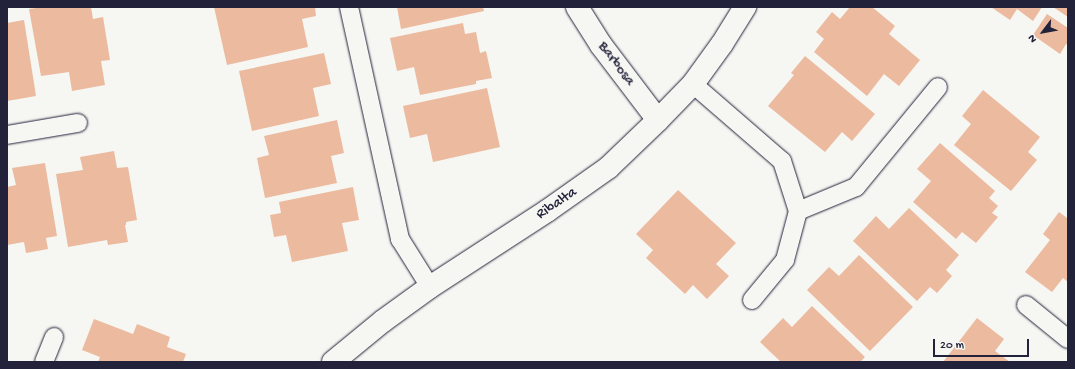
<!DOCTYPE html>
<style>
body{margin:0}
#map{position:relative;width:1075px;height:369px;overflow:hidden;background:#f6f6f2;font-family:"Gochi Hand",sans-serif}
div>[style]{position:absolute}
.building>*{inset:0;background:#ecba9e}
.roads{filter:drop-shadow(0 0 1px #22223b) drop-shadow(0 0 1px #22223b)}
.service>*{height:18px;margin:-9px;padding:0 9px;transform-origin:9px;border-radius:9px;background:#f6f6f2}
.minor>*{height:22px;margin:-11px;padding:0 11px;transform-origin:11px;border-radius:11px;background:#f6f6f2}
.tertiary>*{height:22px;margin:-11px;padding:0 11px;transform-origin:11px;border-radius:11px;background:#f6f6f2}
span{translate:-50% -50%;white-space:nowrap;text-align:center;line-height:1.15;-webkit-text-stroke:3px #f6f6f2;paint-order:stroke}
.street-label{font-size:15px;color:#22223b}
.frame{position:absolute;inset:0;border:8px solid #22223b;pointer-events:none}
.north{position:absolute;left:1023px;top:12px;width:40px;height:40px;-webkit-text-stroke:3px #f6f6f2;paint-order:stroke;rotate:238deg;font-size:11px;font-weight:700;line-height:16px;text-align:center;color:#22223b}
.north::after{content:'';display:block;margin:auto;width:14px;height:18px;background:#22223b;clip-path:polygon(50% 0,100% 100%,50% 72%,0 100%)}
.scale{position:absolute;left:933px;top:339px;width:96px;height:18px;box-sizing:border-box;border:2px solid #22223b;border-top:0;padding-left:5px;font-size:12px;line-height:14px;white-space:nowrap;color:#22223b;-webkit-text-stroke:3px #f6f6f2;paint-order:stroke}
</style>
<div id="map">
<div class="building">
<i style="clip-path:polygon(43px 7px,91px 7px,93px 19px,103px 17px,110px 60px,101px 61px,105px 85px,72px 91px,69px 72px,41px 76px,29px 9px)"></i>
<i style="clip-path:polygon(214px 7px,315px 7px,316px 16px,302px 19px,308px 47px,227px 65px)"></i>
<i style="clip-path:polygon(397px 7px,483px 7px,484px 11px,401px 29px)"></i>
<i style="clip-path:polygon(850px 7px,872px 7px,895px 26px,889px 34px,920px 60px,899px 86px,884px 74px,867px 96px,814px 52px,824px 39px,816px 32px,832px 12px,840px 19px)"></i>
<i style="clip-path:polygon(991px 7px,1042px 7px,1033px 21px,1017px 9px,1010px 20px)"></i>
<i style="clip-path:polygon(1053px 7px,1068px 7px,1068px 17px)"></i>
<i style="clip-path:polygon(1047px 14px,1068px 28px,1068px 45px,1066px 44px,1060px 54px,1033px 35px)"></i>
<i style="clip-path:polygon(24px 20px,36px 96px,7px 101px,7px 23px)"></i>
<i style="clip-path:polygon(463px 23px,465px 34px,476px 32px,480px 53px,486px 51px,492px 78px,476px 81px,476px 84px,420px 95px,414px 67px,397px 71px,390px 38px)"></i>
<i style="clip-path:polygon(324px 53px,331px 84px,313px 88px,319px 116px,252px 131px,239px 71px)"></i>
<i style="clip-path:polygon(805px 56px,875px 114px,852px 141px,842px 132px,825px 152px,768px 106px,794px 75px,791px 73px)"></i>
<i style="clip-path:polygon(487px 88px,500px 147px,433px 162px,427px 134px,410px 138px,403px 106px)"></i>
<i style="clip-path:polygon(983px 90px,1040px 137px,1028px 152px,1037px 160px,1011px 191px,954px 145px,971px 124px,962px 116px)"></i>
<i style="clip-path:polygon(337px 120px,344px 153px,331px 156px,337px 183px,265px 198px,257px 158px,269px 155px,264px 136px)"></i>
<i style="clip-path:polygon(940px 143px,995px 191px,989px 198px,998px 206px,992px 213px,998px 217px,976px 243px,962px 232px,956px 239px,913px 202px,931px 181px,917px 169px)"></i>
<i style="clip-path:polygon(114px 151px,117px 168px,128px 167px,137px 220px,126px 222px,126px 225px,125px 225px,128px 242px,108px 245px,107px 240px,68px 247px,56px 174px,83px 170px,80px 157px)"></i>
<i style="clip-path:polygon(45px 163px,57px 236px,46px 238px,48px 249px,26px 253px,24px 242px,7px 245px,7px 187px,16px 185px,12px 168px)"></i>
<i style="clip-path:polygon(353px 187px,359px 220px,342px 223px,348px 251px,292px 262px,286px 235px,274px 237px,270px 215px,281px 213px,279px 202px)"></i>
<i style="clip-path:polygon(678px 190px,736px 243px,716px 264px,729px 276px,707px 299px,693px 285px,685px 294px,646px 258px,653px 250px,636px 234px)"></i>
<i style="clip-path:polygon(909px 208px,959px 255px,946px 270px,952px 276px,937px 293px,930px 287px,917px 301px,853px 241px,876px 216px,889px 229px)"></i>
<i style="clip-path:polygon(1059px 212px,1067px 218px,1068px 217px,1068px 282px,1063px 278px,1052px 292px,1025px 272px,1050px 240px,1043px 234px)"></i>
<i style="clip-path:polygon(859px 255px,913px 307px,870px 351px,807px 290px,829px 267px,839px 276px)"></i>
<i style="clip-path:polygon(812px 306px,865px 357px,860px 362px,781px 362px,760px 342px,783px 318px,792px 327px)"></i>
<i style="clip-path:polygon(977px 318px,1004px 339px,995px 351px,1010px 362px,943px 362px)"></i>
<i style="clip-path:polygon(94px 319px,133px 334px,137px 324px,170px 337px,167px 347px,186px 354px,183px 362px,98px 362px,100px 357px,82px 350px)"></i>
</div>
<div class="roads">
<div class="service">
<i style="left:349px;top:7px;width:238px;rotate:77.6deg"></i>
<i style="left:400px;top:239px;width:57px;rotate:58deg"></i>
<i style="left:693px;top:84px;width:118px;rotate:40.9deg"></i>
<i style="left:782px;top:161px;width:52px;rotate:72.3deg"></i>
<i style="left:7px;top:135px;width:72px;rotate:-9.6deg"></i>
<i style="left:752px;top:300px;width:52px;rotate:-50.5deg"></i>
<i style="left:785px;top:260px;width:51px;rotate:-75.1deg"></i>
<i style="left:798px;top:211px;width:63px;rotate:-22.5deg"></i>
<i style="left:856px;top:187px;width:129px;rotate:-50.6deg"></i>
<i style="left:1026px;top:305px;width:54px;rotate:39deg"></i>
<i style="left:44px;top:362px;width:27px;rotate:-68deg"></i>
</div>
<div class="minor">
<i style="left:577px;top:7px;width:45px;rotate:57.7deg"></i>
<i style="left:601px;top:45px;width:94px;rotate:52.8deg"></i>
</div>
<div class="tertiary">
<i style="left:333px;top:362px;width:65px;rotate:-39.4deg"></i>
<i style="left:383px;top:321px;width:58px;rotate:-35.9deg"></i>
<i style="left:430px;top:287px;width:140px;rotate:-33deg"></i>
<i style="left:547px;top:211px;width:75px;rotate:-35.2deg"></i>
<i style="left:608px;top:168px;width:69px;rotate:-43.8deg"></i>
<i style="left:658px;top:120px;width:50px;rotate:-45.8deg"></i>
<i style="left:693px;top:84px;width:49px;rotate:-54.1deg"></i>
<i style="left:722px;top:44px;width:44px;rotate:-58.1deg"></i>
</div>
</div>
<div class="street-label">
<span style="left:616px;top:64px;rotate:53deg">Barbosa</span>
<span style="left:557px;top:204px;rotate:-34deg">Ribalta</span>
</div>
<div class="frame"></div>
<div class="north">N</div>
<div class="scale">20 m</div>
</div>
